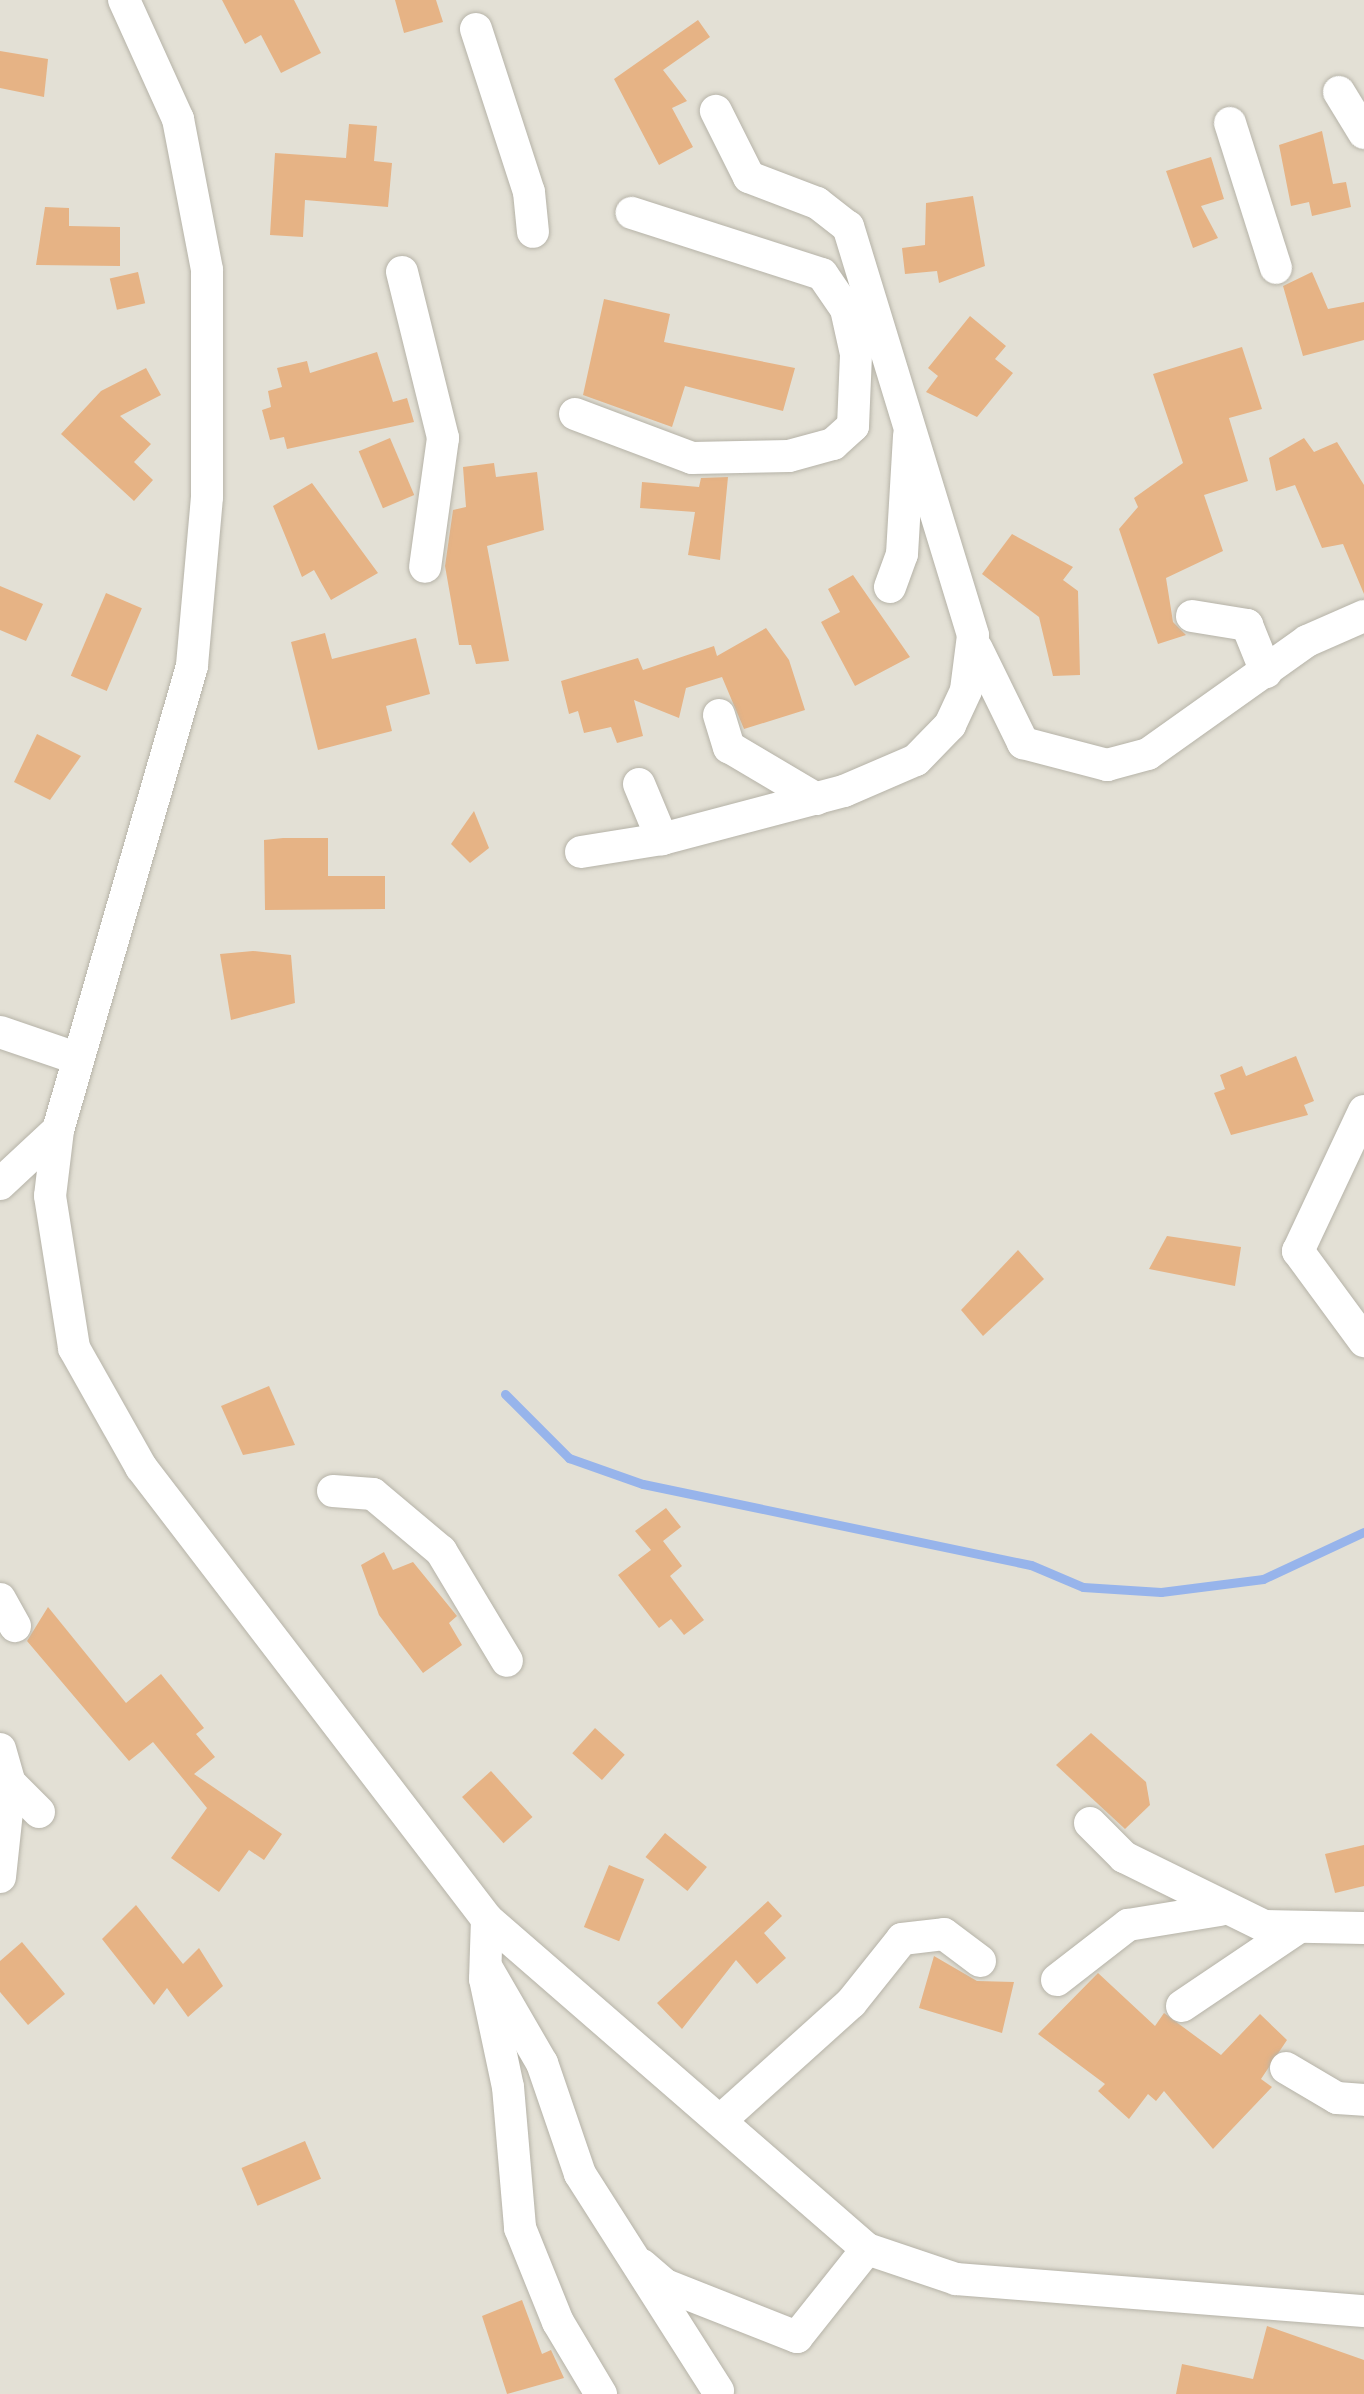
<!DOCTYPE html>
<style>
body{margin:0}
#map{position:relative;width:1364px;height:2394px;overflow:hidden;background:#e3e0d5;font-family:Montserrat,sans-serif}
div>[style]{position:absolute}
.stream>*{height:9px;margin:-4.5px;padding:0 4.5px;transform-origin:4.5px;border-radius:4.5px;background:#97b4eb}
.building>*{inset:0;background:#e6b385;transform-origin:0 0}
.roads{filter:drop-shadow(0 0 2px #b6b3a8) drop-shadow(0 0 2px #b6b3a8)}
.minor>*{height:32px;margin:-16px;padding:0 16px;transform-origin:16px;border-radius:16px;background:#fff}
span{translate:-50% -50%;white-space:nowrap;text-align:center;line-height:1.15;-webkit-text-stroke:9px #f0ede2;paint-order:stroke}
</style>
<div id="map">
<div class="stream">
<i style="left:505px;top:1394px;width:91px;rotate:45deg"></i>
<i style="left:569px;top:1458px;width:78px;rotate:19.4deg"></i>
<i style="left:643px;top:1484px;width:396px;rotate:11.8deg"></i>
<i style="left:1031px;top:1565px;width:56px;rotate:22.9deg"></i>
<i style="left:1083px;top:1587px;width:78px;rotate:3.7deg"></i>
<i style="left:1161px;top:1592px;width:103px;rotate:-7.3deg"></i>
<i style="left:1263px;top:1579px;width:111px;rotate:-25deg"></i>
</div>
<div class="building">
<i style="clip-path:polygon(222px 0,294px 0,321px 53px,281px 73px,261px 35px,245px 44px)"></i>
<i style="clip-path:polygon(395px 0,436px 0,443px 22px,404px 33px)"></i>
<i style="clip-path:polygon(698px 20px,710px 37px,663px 70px,687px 101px,672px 108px,693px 147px,659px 165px,614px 79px)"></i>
<i style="clip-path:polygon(0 51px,48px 59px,44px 97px,0 88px)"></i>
<i style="clip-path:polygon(349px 124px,377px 126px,374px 161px,392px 163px,388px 207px,305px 200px,303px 237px,270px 235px,275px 153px,346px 158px)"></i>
<i style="clip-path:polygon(1322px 131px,1333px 184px,1346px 182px,1351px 207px,1312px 216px,1309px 202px,1291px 206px,1279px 145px)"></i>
<i style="clip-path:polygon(1211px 157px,1224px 199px,1201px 206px,1218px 238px,1193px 248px,1166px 171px)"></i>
<i style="clip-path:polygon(973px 196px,985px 266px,939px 283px,937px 271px,905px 274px,902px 248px,925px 245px,926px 203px)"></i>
<i style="clip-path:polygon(45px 207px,69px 208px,69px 226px,120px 227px,120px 266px,36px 265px)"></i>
<i style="left:138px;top:272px;width:32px;height:29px;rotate:77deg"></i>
<i style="clip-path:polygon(1312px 272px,1328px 309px,1364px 302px,1364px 340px,1303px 356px,1283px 286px)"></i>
<i style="clip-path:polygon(604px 299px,670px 314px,664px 342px,795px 368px,783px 411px,685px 386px,672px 427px,583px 395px)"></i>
<i style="clip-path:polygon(970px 316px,1006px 346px,995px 359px,1013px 373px,977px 417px,926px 392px,938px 376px,928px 368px)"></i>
<i style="clip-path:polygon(1242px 347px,1262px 409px,1229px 418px,1248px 481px,1204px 495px,1223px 551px,1166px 578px,1173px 622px,1186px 635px,1158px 644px,1119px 529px,1138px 507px,1134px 498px,1183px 463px,1153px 374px)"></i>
<i style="clip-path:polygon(377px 352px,393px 402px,407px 398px,414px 422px,287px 449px,284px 437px,270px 440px,262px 410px,271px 407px,268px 391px,282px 387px,277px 368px,307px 361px,310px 373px)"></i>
<i style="clip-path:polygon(146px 368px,161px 395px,120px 416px,151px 444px,134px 462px,153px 480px,134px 501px,61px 434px,101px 391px)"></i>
<i style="left:390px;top:438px;width:62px;height:34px;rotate:67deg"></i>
<i style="clip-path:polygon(1304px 438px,1314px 452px,1337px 442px,1364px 485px,1364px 594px,1343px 544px,1322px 548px,1295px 485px,1276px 491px,1269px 458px)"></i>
<i style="clip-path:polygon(494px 463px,496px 477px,537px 472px,544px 530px,487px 546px,509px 661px,476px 664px,471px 645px,459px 645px,445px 566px,453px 510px,466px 507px,463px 467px)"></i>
<i style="clip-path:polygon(728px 477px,720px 560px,688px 555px,695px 512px,640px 508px,642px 482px,699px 487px,701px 478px)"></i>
<i style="clip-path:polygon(312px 483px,378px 573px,331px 600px,314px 570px,302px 577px,273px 506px)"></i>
<i style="clip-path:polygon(1012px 534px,1073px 567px,1063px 580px,1078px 591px,1080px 675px,1053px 676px,1039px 617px,982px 574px)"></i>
<i style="clip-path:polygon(853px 575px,910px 657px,855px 686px,821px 622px,840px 612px,828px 589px)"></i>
<i style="clip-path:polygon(0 586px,43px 604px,26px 641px,0 630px)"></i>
<i style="left:106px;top:593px;width:39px;height:90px;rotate:23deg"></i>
<i style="clip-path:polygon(766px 628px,789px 660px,805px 710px,744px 729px,722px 677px,686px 688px,679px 718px,634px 700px,643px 736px,617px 743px,611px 727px,584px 733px,578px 711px,569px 714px,561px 681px,638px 658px,643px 670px,714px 646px,717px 656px)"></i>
<i style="clip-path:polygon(325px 633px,332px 659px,416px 638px,430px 694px,386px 706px,392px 731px,318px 750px,291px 642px)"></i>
<i style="clip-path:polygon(37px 734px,81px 756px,50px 800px,14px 782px)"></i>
<i style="clip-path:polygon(474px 811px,489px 848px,470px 863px,451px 844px)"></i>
<i style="clip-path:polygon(283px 838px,328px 838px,328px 876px,385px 876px,385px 909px,265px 910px,264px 840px)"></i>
<i style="clip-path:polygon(253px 951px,291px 955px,295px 1003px,231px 1020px,220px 954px)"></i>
<i style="clip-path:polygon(1296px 1056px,1314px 1101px,1304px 1105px,1308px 1115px,1231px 1135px,1214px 1093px,1225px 1089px,1220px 1075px,1242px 1066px,1246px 1076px)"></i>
<i style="clip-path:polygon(1167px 1236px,1241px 1247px,1235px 1286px,1149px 1269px)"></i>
<i style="clip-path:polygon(1018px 1250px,1044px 1279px,983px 1336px,961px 1310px)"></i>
<i style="clip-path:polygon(269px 1386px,295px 1445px,243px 1455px,221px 1406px)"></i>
<i style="clip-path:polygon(666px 1508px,681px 1527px,663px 1541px,682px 1566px,670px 1576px,704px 1620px,684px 1635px,671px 1619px,659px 1628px,618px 1575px,651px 1550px,635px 1531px)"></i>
<i style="clip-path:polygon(384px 1552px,393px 1570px,413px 1562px,457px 1616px,449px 1623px,462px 1645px,423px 1673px,379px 1615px,361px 1565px)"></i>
<i style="clip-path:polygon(48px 1607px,126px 1703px,161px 1674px,204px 1728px,196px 1734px,215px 1757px,194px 1774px,282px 1834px,264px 1860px,249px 1850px,219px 1892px,171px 1858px,207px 1808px,153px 1742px,129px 1761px,27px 1641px)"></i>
<i style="left:595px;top:1728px;width:40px;height:34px;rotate:42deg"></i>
<i style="clip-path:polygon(1091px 1733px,1146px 1782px,1150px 1805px,1125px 1829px,1056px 1765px)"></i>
<i style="left:491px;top:1771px;width:62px;height:39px;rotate:48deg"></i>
<i style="left:665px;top:1833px;width:54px;height:31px;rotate:39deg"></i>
<i style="clip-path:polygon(1364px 1845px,1364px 1886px,1335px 1893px,1325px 1854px)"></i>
<i style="left:609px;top:1865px;width:38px;height:67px;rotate:22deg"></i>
<i style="clip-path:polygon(768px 1901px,782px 1916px,764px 1933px,786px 1958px,757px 1984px,736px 1960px,682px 2029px,657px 2003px)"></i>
<i style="clip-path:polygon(136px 1905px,183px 1964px,199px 1948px,223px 1986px,188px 2017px,167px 1988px,154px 2005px,102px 1939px)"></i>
<i style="clip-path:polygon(22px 1942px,65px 1994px,28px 2025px,0 1992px,0 1961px)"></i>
<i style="clip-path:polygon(934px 1956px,977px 1981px,1014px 1982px,1002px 2033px,919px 2008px)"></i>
<i style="clip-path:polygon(1098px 1973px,1155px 2026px,1164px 2013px,1221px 2055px,1260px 2014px,1287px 2040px,1261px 2079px,1272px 2087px,1213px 2149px,1164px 2091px,1156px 2101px,1148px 2094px,1129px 2119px,1098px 2091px,1105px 2084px,1038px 2034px)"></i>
<i style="left:305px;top:2141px;width:41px;height:69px;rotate:67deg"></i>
<i style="clip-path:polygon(522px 2300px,542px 2354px,551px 2350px,564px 2378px,507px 2394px,482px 2316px)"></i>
<i style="clip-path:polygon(1267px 2326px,1364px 2360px,1364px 2394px,1176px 2394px,1182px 2364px,1253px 2379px)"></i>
</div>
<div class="roads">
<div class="minor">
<i style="left:124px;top:0;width:131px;rotate:65.6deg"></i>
<i style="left:178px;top:119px;width:154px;rotate:79.1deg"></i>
<i style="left:207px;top:270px;width:227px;rotate:90deg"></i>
<i style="left:207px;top:497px;width:170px;rotate:95.1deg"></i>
<i style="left:192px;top:666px;width:483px;rotate:106.1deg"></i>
<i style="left:58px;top:1130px;width:66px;rotate:96.9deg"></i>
<i style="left:50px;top:1196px;width:154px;rotate:81deg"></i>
<i style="left:74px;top:1348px;width:137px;rotate:60.6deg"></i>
<i style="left:141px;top:1467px;width:569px;rotate:52.57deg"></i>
<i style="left:487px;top:1919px;width:503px;rotate:40.97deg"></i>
<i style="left:867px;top:2249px;width:94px;rotate:18.6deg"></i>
<i style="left:956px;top:2279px;width:409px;rotate:4.5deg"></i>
<i style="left:476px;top:29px;width:171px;rotate:72deg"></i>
<i style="left:529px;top:192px;width:40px;rotate:84.3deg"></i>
<i style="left:1339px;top:92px;width:48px;rotate:58.6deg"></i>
<i style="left:1230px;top:123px;width:152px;rotate:72.4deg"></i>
<i style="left:402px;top:272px;width:171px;rotate:76.1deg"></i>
<i style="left:443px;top:438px;width:130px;rotate:97.9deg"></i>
<i style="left:575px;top:414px;width:125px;rotate:20.6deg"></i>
<i style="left:692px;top:458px;width:97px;rotate:-1.2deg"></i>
<i style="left:789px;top:456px;width:46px;rotate:-15.3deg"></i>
<i style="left:833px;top:444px;width:27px;rotate:-42deg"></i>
<i style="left:853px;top:426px;width:72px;rotate:-87.6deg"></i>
<i style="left:856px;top:354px;width:46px;rotate:-102.5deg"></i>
<i style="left:846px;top:309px;width:42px;rotate:-124.4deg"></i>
<i style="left:822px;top:274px;width:200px;rotate:-162.2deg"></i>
<i style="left:890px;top:587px;width:35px;rotate:-70deg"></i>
<i style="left:902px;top:554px;width:119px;rotate:-86.6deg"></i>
<i style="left:1192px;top:616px;width:56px;rotate:9.3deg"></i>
<i style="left:1247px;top:625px;width:51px;rotate:68deg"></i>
<i style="left:977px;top:649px;width:105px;rotate:63.9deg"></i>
<i style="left:1023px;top:743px;width:87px;rotate:14.7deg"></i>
<i style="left:1107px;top:765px;width:42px;rotate:-15deg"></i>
<i style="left:1148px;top:754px;width:195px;rotate:-35.4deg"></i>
<i style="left:1307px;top:641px;width:62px;rotate:-23.7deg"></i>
<i style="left:719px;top:715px;width:34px;rotate:73deg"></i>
<i style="left:729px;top:747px;width:102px;rotate:30.6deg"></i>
<i style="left:639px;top:784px;width:60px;rotate:67.3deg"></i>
<i style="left:662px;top:839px;width:188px;rotate:-14.8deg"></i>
<i style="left:844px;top:791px;width:78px;rotate:-23.3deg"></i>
<i style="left:916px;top:760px;width:49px;rotate:-45.8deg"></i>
<i style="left:950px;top:725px;width:38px;rotate:-65deg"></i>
<i style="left:966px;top:690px;width:55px;rotate:-82.7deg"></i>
<i style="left:973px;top:635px;width:427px;rotate:-107deg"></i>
<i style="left:848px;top:227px;width:39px;rotate:-142deg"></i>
<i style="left:817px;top:203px;width:73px;rotate:-159.1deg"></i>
<i style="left:749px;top:177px;width:74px;rotate:-116.6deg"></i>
<i style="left:581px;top:852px;width:82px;rotate:-9.1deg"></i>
<i style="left:0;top:1032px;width:77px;rotate:18.9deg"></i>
<i style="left:1364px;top:1111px;width:155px;rotate:115.2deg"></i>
<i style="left:1298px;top:1251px;width:112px;rotate:53.7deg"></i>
<i style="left:0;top:1184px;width:79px;rotate:-43deg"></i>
<i style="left:333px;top:1491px;width:40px;rotate:4.3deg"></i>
<i style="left:373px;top:1494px;width:89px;rotate:40deg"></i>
<i style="left:441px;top:1551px;width:128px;rotate:59deg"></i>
<i style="left:0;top:1599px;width:31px;rotate:61deg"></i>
<i style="left:0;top:1749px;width:35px;rotate:74deg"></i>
<i style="left:10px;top:1783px;width:41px;rotate:45deg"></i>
<i style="left:1090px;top:1823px;width:48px;rotate:45deg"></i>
<i style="left:1124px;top:1857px;width:156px;rotate:26.2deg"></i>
<i style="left:1264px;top:1926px;width:100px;rotate:1.1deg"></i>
<i style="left:0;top:1877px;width:95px;rotate:-83.9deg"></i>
<i style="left:487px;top:1919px;width:60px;rotate:91.9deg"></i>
<i style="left:485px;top:1979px;width:110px;rotate:78deg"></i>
<i style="left:508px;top:2087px;width:142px;rotate:85.1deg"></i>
<i style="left:520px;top:2228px;width:101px;rotate:68deg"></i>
<i style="left:558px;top:2322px;width:84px;rotate:59.2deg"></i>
<i style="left:488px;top:1970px;width:108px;rotate:59.9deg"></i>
<i style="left:542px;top:2063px;width:117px;rotate:71.1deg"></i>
<i style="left:580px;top:2174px;width:257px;rotate:57.5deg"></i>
<i style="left:1057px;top:1980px;width:90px;rotate:-37.8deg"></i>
<i style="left:1128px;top:1925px;width:93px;rotate:-9.3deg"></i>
<i style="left:1182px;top:2006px;width:141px;rotate:-34deg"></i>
<i style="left:1286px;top:2068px;width:59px;rotate:30.5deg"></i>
<i style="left:1337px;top:2098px;width:27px;rotate:4deg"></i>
<i style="left:721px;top:2120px;width:175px;rotate:-42deg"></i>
<i style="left:851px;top:2003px;width:82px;rotate:-51.4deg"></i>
<i style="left:902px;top:1939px;width:42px;rotate:-6.8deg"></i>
<i style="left:944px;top:1934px;width:45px;rotate:36.9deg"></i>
<i style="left:642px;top:2265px;width:30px;rotate:41deg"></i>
<i style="left:665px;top:2285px;width:142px;rotate:21.5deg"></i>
<i style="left:797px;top:2337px;width:112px;rotate:-51.5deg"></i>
</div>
</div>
</div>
